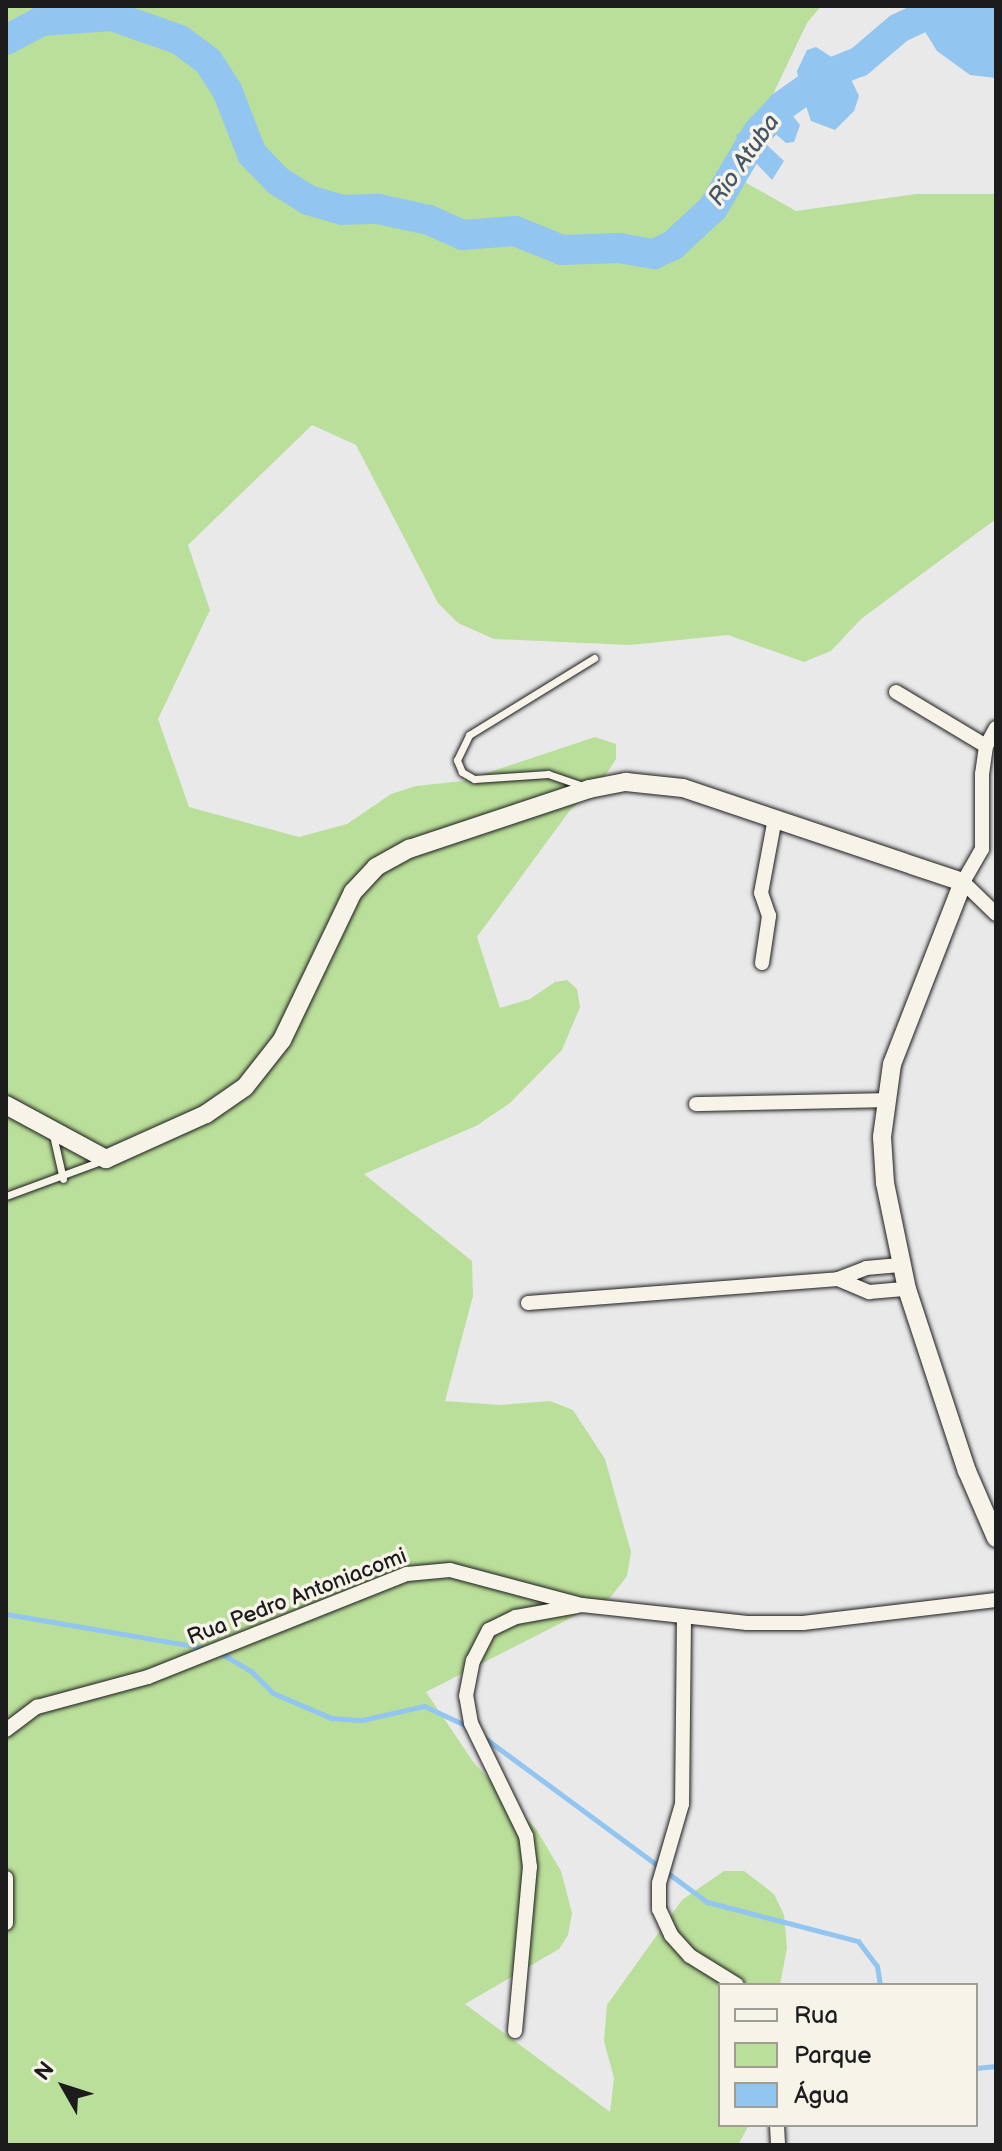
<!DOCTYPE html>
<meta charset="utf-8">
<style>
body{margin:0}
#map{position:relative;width:1002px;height:2151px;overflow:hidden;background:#e9e9ea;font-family:"Balsamiq Sans",sans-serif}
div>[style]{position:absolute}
.green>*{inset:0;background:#badf9a}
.water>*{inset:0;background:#92c5ef}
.stream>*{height:5px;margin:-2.5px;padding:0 2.5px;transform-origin:2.5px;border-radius:2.5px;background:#92c5ef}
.river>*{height:30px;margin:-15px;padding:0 15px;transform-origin:15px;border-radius:15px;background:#92c5ef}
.roads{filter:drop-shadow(0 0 2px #1c1c1c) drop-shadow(0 0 2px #1c1c1c)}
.service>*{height:7px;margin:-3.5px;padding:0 3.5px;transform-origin:3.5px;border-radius:3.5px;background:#f7f3e8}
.minor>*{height:14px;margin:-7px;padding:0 7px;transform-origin:7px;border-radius:7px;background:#f7f3e8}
.tertiary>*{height:18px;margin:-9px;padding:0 9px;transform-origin:9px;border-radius:9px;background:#f7f3e8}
span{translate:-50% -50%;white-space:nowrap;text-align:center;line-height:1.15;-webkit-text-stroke:7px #f7f3e8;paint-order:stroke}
.street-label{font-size:22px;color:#1c1c1c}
.water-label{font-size:24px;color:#455766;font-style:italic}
.frame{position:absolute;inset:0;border:8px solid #1c1c1c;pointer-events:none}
.legend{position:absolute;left:718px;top:1983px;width:260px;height:144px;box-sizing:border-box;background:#f7f3e8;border:2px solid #9f9d96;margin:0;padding:10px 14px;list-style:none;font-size:24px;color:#1c1c1c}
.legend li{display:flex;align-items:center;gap:16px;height:40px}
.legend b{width:40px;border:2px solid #9f9d96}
.north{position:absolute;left:24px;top:2047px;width:80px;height:80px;-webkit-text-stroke:6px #f7f3e8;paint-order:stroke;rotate:309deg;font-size:22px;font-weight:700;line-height:32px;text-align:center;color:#1c1c1c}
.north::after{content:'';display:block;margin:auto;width:28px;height:36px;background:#1c1c1c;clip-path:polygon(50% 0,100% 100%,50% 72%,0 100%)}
</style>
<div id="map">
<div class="green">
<i style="clip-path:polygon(6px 6px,821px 6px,807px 23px,734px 176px,796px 211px,916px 194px,996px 194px,996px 519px,861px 619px,831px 651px,804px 662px,728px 635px,630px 645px,494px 639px,458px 623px,438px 603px,356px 445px,312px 425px,188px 545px,210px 610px,158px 719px,189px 807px,299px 837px,347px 824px,391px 794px,416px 786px,463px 781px,595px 737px,616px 744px,616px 759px,607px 773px,568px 813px,477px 937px,500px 1008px,530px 999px,555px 982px,567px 980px,577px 989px,580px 1007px,562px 1050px,510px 1103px,476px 1126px,364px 1174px,472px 1261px,473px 1296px,445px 1401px,500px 1405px,550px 1401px,573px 1410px,605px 1459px,631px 1552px,627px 1576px,610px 1598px,426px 1692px,474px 1763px,536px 1829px,561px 1871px,572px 1913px,568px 1935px,559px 1949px,465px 2004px,610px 2112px,614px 2078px,604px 2041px,607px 2005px,682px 1900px,724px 1871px,744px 1871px,774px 1894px,784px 1915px,787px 1948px,780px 1985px,720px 1985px,720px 2125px,749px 2125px,738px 2145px,6px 2145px)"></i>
</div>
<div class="water">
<i style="clip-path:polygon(909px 6px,996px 6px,996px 78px,970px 75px,937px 51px)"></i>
<i style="clip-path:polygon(816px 47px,844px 65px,859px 96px,854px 111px,835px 130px,811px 121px,800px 88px,797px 71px,807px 50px)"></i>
<i style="clip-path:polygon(772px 101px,785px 106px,800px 125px,794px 142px,786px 143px,762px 122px,757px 113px)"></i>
<i style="clip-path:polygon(748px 127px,784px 161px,772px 180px,741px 147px,736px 135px)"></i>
</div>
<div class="stream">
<i style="left:6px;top:1614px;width:207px;rotate:9.7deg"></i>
<i style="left:219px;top:1652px;width:37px;rotate:31deg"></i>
<i style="left:251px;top:1671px;width:31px;rotate:45deg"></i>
<i style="left:273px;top:1693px;width:63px;rotate:23.3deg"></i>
<i style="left:331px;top:1718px;width:31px;rotate:4deg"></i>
<i style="left:362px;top:1720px;width:64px;rotate:-12.7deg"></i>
<i style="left:424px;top:1706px;width:47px;rotate:24.9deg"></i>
<i style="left:482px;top:1736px;width:280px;rotate:36.4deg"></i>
<i style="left:707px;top:1902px;width:156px;rotate:14.5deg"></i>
<i style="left:858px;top:1941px;width:31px;rotate:53deg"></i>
<i style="left:877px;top:1966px;width:19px;rotate:81deg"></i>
<i style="left:976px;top:2068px;width:20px;rotate:-6deg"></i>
</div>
<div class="river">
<i style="left:6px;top:40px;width:40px;rotate:-28deg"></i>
<i style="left:41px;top:21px;width:71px;rotate:-4deg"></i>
<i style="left:112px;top:16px;width:72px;rotate:19.4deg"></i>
<i style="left:180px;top:40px;width:35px;rotate:37deg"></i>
<i style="left:208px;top:61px;width:35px;rotate:57deg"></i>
<i style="left:227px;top:90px;width:69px;rotate:68.7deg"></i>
<i style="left:252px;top:154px;width:37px;rotate:46deg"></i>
<i style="left:278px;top:181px;width:36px;rotate:32deg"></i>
<i style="left:308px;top:200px;width:35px;rotate:16deg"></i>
<i style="left:342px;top:210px;width:36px;rotate:-2deg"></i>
<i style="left:378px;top:209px;width:52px;rotate:12.2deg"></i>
<i style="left:429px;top:220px;width:36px;rotate:24deg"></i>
<i style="left:462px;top:235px;width:53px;rotate:-4.3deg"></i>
<i style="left:515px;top:231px;width:51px;rotate:22deg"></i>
<i style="left:562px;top:250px;width:57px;rotate:-2deg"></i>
<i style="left:619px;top:248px;width:36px;rotate:10deg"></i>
<i style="left:654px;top:254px;width:21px;rotate:-25deg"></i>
<i style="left:673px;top:245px;width:54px;rotate:-42.8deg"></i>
<i style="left:713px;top:208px;width:88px;rotate:-59.4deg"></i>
<i style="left:758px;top:132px;width:35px;rotate:-47deg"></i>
<i style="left:782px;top:106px;width:54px;rotate:-35.2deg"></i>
<i style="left:826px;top:75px;width:35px;rotate:-22deg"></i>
<i style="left:859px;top:62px;width:52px;rotate:-40.4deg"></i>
<i style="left:899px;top:28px;width:52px;rotate:-25.1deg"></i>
</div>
<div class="roads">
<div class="service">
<i style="left:583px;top:786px;width:37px;rotate:-161deg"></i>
<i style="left:548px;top:774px;width:74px;rotate:176.1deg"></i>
<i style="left:474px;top:779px;width:14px;rotate:-150deg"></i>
<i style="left:462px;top:772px;width:13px;rotate:-113deg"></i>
<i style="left:457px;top:760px;width:28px;rotate:-64deg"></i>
<i style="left:469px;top:735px;width:147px;rotate:-31.6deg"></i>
<i style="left:53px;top:1135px;width:45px;rotate:77.2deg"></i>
<i style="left:6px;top:1196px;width:104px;rotate:-20.2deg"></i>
</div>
<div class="minor">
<i style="left:896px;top:692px;width:105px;rotate:31deg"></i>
<i style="left:996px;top:728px;width:21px;rotate:119deg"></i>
<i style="left:986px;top:746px;width:28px;rotate:98deg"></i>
<i style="left:982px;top:774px;width:75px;rotate:90deg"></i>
<i style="left:982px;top:849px;width:38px;rotate:120deg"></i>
<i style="left:963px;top:882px;width:46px;rotate:44.1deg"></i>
<i style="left:762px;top:963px;width:48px;rotate:-81.5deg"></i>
<i style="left:769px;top:916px;width:24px;rotate:-109deg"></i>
<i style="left:761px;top:893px;width:76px;rotate:-79.4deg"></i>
<i style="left:696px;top:1104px;width:189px;rotate:-1.2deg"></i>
<i style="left:838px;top:1279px;width:34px;rotate:23deg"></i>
<i style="left:869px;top:1292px;width:38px;rotate:-5deg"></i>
<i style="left:528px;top:1303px;width:311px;rotate:-4.4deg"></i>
<i style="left:838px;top:1279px;width:30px;rotate:-21deg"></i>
<i style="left:866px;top:1268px;width:34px;rotate:-5deg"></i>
<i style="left:684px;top:1618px;width:186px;rotate:90.6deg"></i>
<i style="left:682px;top:1804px;width:82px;rotate:106.2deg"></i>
<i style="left:659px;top:1883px;width:26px;rotate:90deg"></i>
<i style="left:659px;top:1909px;width:29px;rotate:65deg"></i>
<i style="left:671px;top:1935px;width:28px;rotate:48deg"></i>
<i style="left:690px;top:1956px;width:55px;rotate:31.7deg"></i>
<i style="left:6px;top:1730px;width:39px;rotate:-37deg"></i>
<i style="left:37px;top:1707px;width:115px;rotate:-15.1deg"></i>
<i style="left:148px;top:1677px;width:279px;rotate:-21.7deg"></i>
<i style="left:407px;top:1574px;width:43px;rotate:-5.3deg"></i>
<i style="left:450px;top:1570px;width:137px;rotate:14.9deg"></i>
<i style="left:582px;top:1605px;width:166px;rotate:6.2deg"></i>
<i style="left:747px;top:1623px;width:56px"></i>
<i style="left:803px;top:1623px;width:194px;rotate:-6.8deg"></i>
<i style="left:6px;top:1878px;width:45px;rotate:90deg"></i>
<i style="left:515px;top:2031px;width:165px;rotate:-84.8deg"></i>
<i style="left:530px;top:1867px;width:31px;rotate:-97deg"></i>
<i style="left:526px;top:1836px;width:126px;rotate:-116deg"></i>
<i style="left:471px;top:1723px;width:27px;rotate:-100deg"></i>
<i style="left:466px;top:1696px;width:36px;rotate:-79deg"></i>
<i style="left:473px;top:1661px;width:35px;rotate:-63deg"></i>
<i style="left:489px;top:1630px;width:30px;rotate:-26deg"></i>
<i style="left:516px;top:1617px;width:62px;rotate:-10.2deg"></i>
<i style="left:777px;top:2125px;width:20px;rotate:87deg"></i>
</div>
<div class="tertiary">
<i style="left:6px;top:1105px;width:114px;rotate:28.4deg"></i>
<i style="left:106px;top:1159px;width:110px;rotate:-24.2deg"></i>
<i style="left:206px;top:1114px;width:47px;rotate:-34.7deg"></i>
<i style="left:245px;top:1087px;width:60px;rotate:-51.8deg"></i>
<i style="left:282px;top:1040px;width:164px;rotate:-64.4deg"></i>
<i style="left:353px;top:892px;width:34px;rotate:-47deg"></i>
<i style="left:376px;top:867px;width:38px;rotate:-29deg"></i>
<i style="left:409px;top:849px;width:190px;rotate:-18.4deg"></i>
<i style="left:589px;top:789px;width:38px;rotate:-11deg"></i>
<i style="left:626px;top:782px;width:57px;rotate:6deg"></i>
<i style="left:683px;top:788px;width:295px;rotate:18.6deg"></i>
<i style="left:963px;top:882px;width:195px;rotate:111.3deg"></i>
<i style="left:892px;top:1064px;width:74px;rotate:97.8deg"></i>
<i style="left:882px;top:1137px;width:46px;rotate:86.3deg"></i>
<i style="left:885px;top:1183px;width:108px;rotate:78.3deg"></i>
<i style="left:907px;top:1289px;width:192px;rotate:71.8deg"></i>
<i style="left:967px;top:1471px;width:73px;rotate:66.6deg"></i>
</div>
</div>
<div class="street-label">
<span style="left:297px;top:1597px;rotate:-21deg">Rua Pedro Antoniacomi</span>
</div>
<div class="water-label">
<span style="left:744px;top:160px;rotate:-55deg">Rio Atuba</span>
</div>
<div class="frame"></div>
<ul class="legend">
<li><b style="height:10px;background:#f7f3e8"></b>Rua</li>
<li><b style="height:22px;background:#badf9a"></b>Parque</li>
<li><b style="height:22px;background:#92c5ef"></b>Água</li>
</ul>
<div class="north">N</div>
</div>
